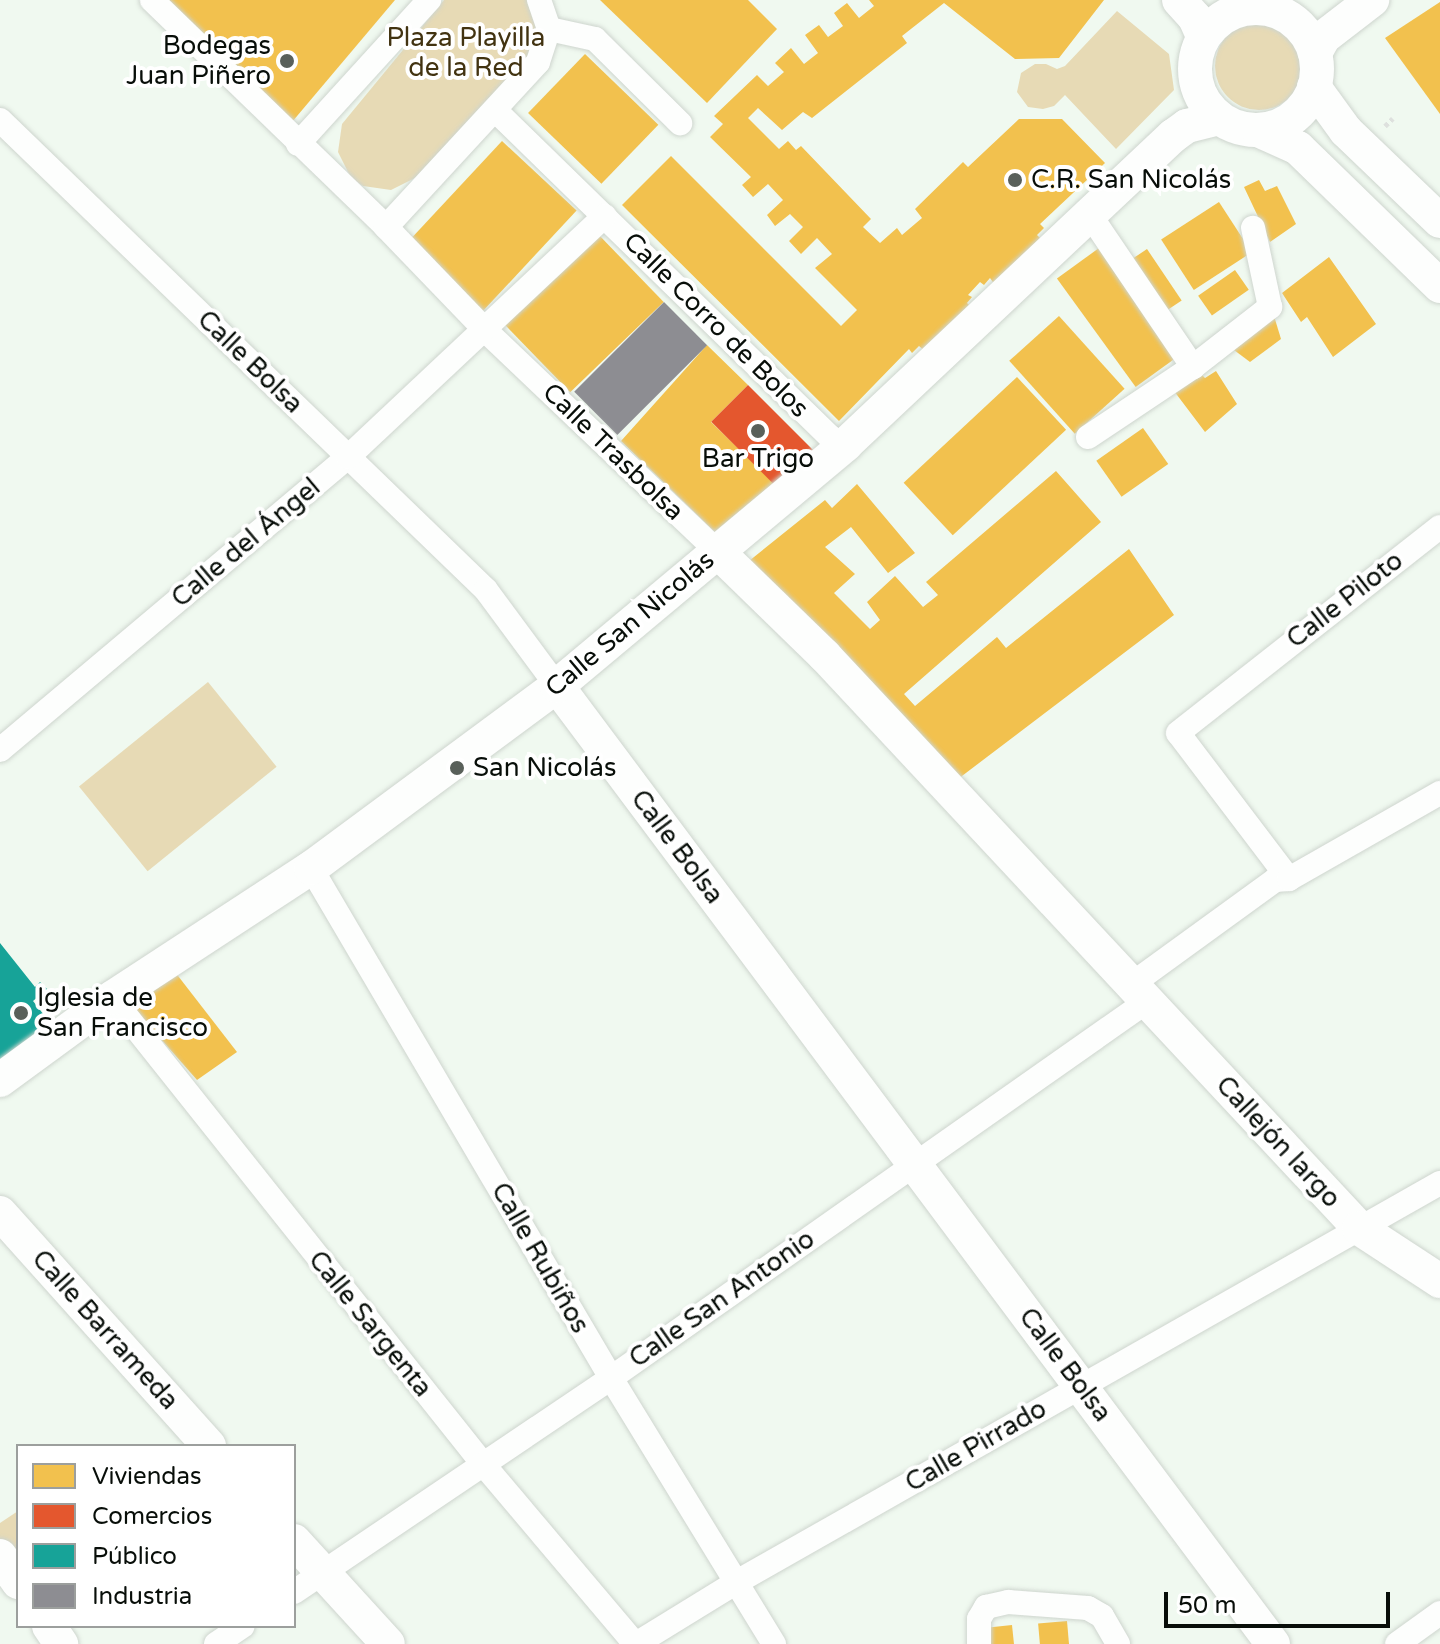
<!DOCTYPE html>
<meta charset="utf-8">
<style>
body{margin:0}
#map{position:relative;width:1440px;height:1644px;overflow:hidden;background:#f0f9f0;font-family:"Varela Round",sans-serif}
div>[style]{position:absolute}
.green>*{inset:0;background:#e7dab5;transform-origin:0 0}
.round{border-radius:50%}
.homes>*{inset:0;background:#f2c14e;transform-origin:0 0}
.shops>*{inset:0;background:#e4572e;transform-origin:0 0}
.public>*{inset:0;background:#17a398}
.industry>*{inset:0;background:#8d8d92;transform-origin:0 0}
.path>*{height:5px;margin-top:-2.5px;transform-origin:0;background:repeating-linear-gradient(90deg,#dee1de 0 4px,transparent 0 8px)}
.roads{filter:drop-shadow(0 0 2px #ced5ce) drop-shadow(0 0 2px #ced5ce)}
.street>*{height:24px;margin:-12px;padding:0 12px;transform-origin:12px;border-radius:12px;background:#fdfefd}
.secondary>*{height:34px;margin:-17px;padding:0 17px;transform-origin:17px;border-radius:17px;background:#fdfefd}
.secondary>.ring{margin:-17px;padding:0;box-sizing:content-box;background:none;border:34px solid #fdfefd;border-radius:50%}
.dots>*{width:22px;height:22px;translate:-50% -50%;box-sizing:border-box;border:4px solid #fff;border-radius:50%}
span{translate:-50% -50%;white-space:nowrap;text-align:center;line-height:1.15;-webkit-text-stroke:8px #fff;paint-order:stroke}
.park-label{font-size:26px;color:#423311}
.poi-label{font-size:26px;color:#080e09}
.right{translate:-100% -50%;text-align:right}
.left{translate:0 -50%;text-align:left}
.street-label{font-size:26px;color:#080e09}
.legend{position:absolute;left:16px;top:1444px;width:280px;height:184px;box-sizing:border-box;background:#fff;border:2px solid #9c9f9d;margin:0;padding:10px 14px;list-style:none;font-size:24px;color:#080e09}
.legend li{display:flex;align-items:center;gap:16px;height:40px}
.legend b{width:40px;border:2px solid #9c9f9d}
.scale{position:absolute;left:1164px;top:1592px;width:226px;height:36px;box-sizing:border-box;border:4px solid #080e09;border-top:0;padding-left:10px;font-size:24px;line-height:28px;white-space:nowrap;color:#080e09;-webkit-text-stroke:6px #fff;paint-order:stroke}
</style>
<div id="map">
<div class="green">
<i style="clip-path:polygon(444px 0,532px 0,540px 22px,534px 51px,417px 177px,391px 190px,363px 186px,351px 178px,338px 152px,342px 124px)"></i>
<i style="clip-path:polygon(1117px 11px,1169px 54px,1174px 90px,1116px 149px,1065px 95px,1054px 106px,1043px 109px,1028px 107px,1017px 92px,1021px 73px,1035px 64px,1046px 64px,1057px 69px,1065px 66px)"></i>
<i class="round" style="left:1215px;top:22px;width:88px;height:88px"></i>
<i style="left:208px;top:682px;width:109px;height:166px;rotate:51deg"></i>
<i style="clip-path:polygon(18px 1511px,18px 1582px,0 1556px,0 1523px)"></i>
</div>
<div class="homes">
<i style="clip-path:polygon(168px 0,395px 0,292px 122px)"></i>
<i style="clip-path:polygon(600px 0,748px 0,777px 29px,707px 103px)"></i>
<i style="clip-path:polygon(869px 0,1104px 0,1059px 58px,1015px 59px,944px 3px,902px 36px,907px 43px,812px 118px,803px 112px,782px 130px,758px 108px,748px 118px,779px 149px,788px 141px,796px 150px,801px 146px,871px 219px,863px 227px,880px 243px,897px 228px,902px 235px,922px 218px,915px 209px,963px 162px,968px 167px,1019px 119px,1062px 119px,1105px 163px,1040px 224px,1044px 228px,1037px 235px,1041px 239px,995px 285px,990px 278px,984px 285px,980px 282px,968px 295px,972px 297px,967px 303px,971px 307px,926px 352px,919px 346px,912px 353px,909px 349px,839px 421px,622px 205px,671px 156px,841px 326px,857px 310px,815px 268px,832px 254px,817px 238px,801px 254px,789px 241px,803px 227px,790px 214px,775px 226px,767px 215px,783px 200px,768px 184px,753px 197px,742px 185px,751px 177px,710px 137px,723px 124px,714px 116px,757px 75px,768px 86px,784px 72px,775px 63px,791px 48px,804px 64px,818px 53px,805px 35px,819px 25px,828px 37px,843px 26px,834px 13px,847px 3px,859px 18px,874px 6px)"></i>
<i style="clip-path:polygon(1440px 2px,1440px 114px,1385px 38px)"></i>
<i style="left:585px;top:54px;width:102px;height:82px;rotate:44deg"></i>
<i style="left:502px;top:141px;width:102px;height:139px;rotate:43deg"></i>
<i style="clip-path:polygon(1259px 180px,1265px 191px,1277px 186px,1296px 224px,1270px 242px,1244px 187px)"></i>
<i style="left:1219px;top:202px;width:60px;height:69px;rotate:57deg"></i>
<i style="left:597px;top:233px;width:96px;height:130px;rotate:46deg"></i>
<i style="left:1099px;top:248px;width:134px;height:52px;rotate:54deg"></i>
<i style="left:1147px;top:249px;width:62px;height:19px;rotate:56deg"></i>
<i style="clip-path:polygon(1329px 257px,1376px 324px,1333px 357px,1307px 317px,1301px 322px,1282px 293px)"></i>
<i style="left:1235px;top:270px;width:24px;height:45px;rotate:55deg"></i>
<i style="left:1059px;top:316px;width:98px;height:67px;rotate:48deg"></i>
<i style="clip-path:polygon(1274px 316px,1281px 339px,1250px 362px,1230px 347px)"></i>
<i style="clip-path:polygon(707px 345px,748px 385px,711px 422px,779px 488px,719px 536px,621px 441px)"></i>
<i style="clip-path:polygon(1216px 371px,1237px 404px,1205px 432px,1174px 391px,1199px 372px,1205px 378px)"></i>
<i style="left:1017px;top:377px;width:72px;height:155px;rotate:47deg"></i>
<i style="left:1143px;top:428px;width:44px;height:57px;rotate:55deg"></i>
<i style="clip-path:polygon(1056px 471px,1101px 522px,904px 694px,915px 706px,997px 637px,1006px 648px,1129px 549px,1174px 615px,958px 779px,749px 561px,825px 500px,832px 508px,857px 484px,915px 553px,888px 573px,851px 527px,825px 547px,855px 574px,834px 593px,870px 629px,880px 620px,867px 602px,895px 576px,923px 607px,938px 595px,926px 582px)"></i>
<i style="clip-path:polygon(175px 972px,237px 1052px,197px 1080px,131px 1005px)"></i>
<i style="left:1067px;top:1621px;width:23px;height:29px;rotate:85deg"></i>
<i style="left:1012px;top:1625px;width:19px;height:28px;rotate:84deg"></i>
</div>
<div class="shops">
<i style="left:748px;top:385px;width:99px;height:52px;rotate:45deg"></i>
</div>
<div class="public">
<i style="clip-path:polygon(0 943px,35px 987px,40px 982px,47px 989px,33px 1001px,51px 1024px,0 1064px)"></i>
</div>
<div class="industry">
<i style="left:664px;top:302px;width:61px;height:127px;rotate:45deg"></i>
</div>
<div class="path">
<i style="left:1385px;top:126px;width:11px;rotate:-45deg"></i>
</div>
<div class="roads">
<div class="street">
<i style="left:152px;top:0;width:326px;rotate:44.1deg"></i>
<i style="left:386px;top:227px;width:143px;rotate:46.1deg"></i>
<i style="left:485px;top:330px;width:322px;rotate:43.6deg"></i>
<i style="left:549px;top:29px;width:47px;rotate:12.3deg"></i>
<i style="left:595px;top:39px;width:120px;rotate:44.7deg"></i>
<i style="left:496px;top:111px;width:467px;rotate:44.3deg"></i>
<i style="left:830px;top:437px;width:17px;rotate:28deg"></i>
<i style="left:0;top:120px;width:676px;rotate:44.04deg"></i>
<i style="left:486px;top:590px;width:119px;rotate:53.5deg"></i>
<i style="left:298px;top:144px;width:195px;rotate:-47.7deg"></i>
<i style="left:1090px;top:215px;width:184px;rotate:55.9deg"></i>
<i style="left:1193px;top:367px;width:98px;rotate:-37.9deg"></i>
<i style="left:1270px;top:307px;width:81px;rotate:-102.1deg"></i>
<i style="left:386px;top:227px;width:224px;rotate:-47.3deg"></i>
<i style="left:538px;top:62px;width:35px;rotate:-72deg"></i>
<i style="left:549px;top:29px;width:31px;rotate:-109deg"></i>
<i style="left:1088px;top:437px;width:126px;rotate:-33.7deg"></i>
<i style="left:0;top:750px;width:455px;rotate:-40.1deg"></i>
<i style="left:348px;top:457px;width:352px;rotate:-43.2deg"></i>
<i style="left:311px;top:868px;width:592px;rotate:59.53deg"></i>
<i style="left:611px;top:1378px;width:312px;rotate:58.5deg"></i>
<i style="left:1289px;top:879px;width:183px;rotate:-127.2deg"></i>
<i style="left:1178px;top:733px;width:333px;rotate:-38.2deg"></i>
<i style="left:1132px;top:984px;width:177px;rotate:-36deg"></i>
<i style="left:1275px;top:880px;width:14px;rotate:-4deg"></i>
<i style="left:1289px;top:879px;width:174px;rotate:-29.7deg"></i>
<i style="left:112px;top:998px;width:596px;rotate:51.48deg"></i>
<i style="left:483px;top:1464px;width:236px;rotate:49.8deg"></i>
<i style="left:294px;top:1592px;width:382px;rotate:-34deg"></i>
<i style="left:611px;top:1378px;width:654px;rotate:-35.1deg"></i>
<i style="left:216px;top:1644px;width:32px;rotate:-34deg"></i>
<i style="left:636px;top:1644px;width:116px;rotate:-31.6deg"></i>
<i style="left:735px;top:1583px;width:811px;rotate:-29.57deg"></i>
<i style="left:979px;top:1644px;width:25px;rotate:-90deg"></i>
<i style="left:979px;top:1619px;width:14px;rotate:-60deg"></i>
<i style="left:986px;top:1607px;width:23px;rotate:-13deg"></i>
<i style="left:1008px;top:1602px;width:80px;rotate:4.3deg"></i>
<i style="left:1088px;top:1608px;width:16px;rotate:30deg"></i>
<i style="left:1102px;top:1616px;width:32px;rotate:60deg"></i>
<i style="left:1397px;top:1644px;width:53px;rotate:-35.8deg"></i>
</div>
<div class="secondary">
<i style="left:1179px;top:0;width:24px;rotate:48deg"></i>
<i style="left:1195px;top:18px;width:20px;rotate:66deg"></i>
<i class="ring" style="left:1195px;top:8px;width:88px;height:88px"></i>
<i style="left:1315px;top:53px;width:18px;rotate:-61deg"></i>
<i style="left:1324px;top:37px;width:61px;rotate:-37.6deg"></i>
<i style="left:1314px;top:87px;width:54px;rotate:54deg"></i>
<i style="left:1346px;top:131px;width:130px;rotate:43.8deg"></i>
<i style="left:1258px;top:130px;width:44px;rotate:24.2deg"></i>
<i style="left:1298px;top:148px;width:198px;rotate:44.2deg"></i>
<i style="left:718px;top:552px;width:148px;rotate:44.2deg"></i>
<i style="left:824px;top:655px;width:784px;rotate:46.96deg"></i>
<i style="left:1359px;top:1228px;width:97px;rotate:33.2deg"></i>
<i style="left:557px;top:686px;width:1196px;rotate:53.23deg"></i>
<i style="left:0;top:1080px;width:139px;rotate:-36.2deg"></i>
<i style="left:112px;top:998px;width:238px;rotate:-33.2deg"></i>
<i style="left:311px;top:868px;width:306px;rotate:-36.5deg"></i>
<i style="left:557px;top:686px;width:376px;rotate:-39.9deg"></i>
<i style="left:845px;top:445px;width:451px;rotate:-43.3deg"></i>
<i style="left:1173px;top:136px;width:17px;rotate:-36deg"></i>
<i style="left:1187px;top:126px;width:32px;rotate:-14deg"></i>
<i style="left:0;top:1213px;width:313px;rotate:48.1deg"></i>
<i style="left:294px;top:1541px;width:139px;rotate:47.6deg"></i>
<i style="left:0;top:1556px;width:32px;rotate:55deg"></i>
<i style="left:49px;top:1626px;width:22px;rotate:56deg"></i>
</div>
</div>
<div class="dots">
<i style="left:287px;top:61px;background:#59605a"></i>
<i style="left:1015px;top:180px;background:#59605a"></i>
<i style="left:758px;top:431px;background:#59605a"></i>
<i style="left:457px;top:768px;background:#59605a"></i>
<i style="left:21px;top:1013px;background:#59605a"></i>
</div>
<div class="park-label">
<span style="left:466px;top:53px">Plaza Playilla<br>de la Red</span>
</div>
<div class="poi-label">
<span class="right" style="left:271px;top:61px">Bodegas<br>Juan Piñero</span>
<span class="left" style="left:1031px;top:180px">C.R. San Nicolás</span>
<span style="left:758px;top:459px">Bar Trigo</span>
<span class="left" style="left:473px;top:768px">San Nicolás</span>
<span class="left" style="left:37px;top:1013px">Iglesia de<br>San Francisco</span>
</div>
<div class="street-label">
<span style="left:716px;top:325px;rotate:45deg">Calle Corro de Bolos</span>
<span style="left:250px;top:362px;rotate:44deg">Calle Bolsa</span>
<span style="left:613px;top:452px;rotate:44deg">Calle Trasbolsa</span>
<span style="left:246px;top:543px;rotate:-40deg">Calle del Ángel</span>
<span style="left:1345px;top:600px;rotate:-38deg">Calle Piloto</span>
<span style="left:630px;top:624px;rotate:-40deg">Calle San Nicolás</span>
<span style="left:677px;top:847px;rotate:53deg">Calle Bolsa</span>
<span style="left:1278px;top:1142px;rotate:47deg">Callejón largo</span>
<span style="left:540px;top:1258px;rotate:60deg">Calle Rubiños</span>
<span style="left:722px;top:1299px;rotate:-35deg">Calle San Antonio</span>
<span style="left:370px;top:1324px;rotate:51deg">Calle Sargenta</span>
<span style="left:105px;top:1330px;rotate:48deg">Calle Barrameda</span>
<span style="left:1065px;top:1365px;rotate:53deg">Calle Bolsa</span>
<span style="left:976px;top:1446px;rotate:-30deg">Calle Pirrado</span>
</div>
<ul class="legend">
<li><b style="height:22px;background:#f2c14e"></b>Viviendas</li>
<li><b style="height:22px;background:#e4572e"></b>Comercios</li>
<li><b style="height:22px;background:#17a398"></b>Público</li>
<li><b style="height:22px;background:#8d8d92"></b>Industria</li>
</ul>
<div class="scale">50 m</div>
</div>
